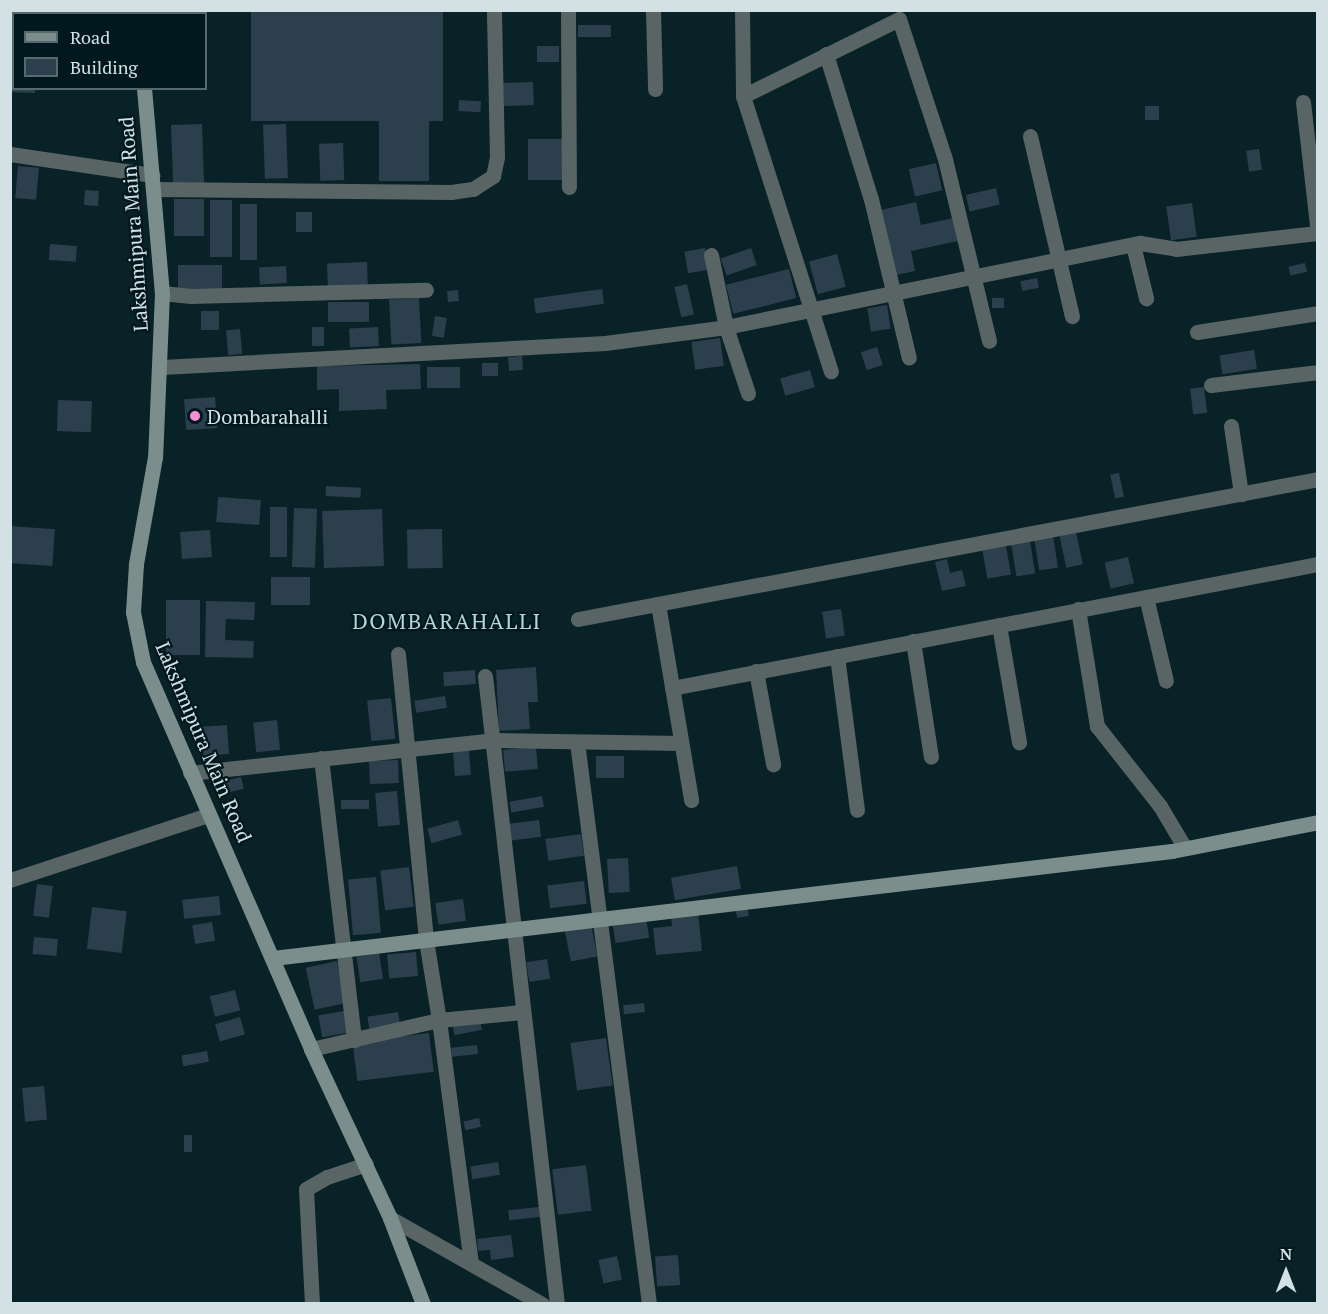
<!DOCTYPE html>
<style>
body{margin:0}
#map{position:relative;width:1328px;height:1314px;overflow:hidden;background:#082228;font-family:"PT Serif",serif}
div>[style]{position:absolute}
.building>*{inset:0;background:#2c3f4c;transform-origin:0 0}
.street>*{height:15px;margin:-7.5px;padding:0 7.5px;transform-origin:7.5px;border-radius:7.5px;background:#596564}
.secondary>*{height:15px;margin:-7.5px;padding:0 7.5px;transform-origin:7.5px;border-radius:7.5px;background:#7b8e8c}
.dots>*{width:16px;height:16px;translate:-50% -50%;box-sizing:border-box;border:3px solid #01191e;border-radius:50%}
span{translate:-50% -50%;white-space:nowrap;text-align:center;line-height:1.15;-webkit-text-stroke:4.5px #01191e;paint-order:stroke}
.street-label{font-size:20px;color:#d3e1e5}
.poi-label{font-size:20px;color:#d3e1e5}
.left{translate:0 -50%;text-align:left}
.quarter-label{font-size:22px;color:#b5d3da;letter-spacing:1.5px}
.frame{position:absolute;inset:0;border:12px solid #d3e1e5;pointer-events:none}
.legend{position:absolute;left:12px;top:12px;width:195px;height:78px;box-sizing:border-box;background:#01191e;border:2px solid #55696e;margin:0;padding:8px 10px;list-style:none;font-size:18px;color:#d3e1e5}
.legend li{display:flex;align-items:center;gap:12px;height:30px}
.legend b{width:30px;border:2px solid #55696e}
.north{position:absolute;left:1256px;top:1242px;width:60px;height:60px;-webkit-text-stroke:4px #01191e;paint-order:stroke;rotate:0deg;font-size:16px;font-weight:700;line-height:24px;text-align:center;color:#d3e1e5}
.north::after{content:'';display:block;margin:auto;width:21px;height:27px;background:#d3e1e5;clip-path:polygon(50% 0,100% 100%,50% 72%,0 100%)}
</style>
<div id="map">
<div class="building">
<i style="clip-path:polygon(10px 10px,40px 10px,14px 14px,14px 88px,35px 88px,35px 93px,10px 92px)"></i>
<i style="left:251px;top:10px;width:192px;height:111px"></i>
<i style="left:611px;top:25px;width:12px;height:33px;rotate:90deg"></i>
<i style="left:537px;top:46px;width:22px;height:16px"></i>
<i style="left:533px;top:82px;width:23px;height:30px;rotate:88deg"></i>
<i style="left:459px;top:100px;width:22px;height:11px;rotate:3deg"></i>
<i style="left:1145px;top:106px;width:14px;height:14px"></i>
<i style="left:379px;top:120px;width:50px;height:61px"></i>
<i style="left:202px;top:124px;width:60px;height:31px;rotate:88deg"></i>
<i style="left:286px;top:124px;width:54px;height:23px;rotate:88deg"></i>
<i style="left:528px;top:139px;width:34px;height:41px"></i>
<i style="left:343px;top:143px;width:37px;height:24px;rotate:88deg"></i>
<i style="left:1259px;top:149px;width:21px;height:13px;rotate:82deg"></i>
<i style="left:936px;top:163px;width:28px;height:28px;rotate:77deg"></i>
<i style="left:18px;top:166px;width:21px;height:32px;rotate:5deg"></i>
<i style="left:996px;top:188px;width:17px;height:31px;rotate:77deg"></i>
<i style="left:85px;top:190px;width:14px;height:15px;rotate:4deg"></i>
<i style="left:174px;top:199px;width:30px;height:37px"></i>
<i style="left:210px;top:200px;width:22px;height:57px"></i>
<i style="clip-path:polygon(916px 202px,921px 225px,953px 218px,958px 241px,911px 251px,915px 271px,896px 275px,881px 210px)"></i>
<i style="left:1192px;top:203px;width:34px;height:26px;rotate:82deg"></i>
<i style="left:240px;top:204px;width:17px;height:56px"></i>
<i style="left:296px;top:212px;width:16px;height:20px"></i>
<i style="left:50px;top:244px;width:27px;height:16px;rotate:4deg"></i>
<i style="left:705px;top:248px;width:22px;height:21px;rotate:80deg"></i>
<i style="left:751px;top:248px;width:18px;height:32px;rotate:71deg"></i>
<i style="left:837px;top:254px;width:34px;height:29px;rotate:75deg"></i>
<i style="left:367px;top:262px;width:23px;height:40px;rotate:88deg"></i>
<i style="left:1305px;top:263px;width:9px;height:17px;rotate:77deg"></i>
<i style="left:222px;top:265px;width:24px;height:44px;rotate:90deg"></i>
<i style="left:286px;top:266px;width:17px;height:27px;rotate:87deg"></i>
<i style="left:789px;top:269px;width:30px;height:65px;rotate:76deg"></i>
<i style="left:1037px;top:278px;width:10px;height:17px;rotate:79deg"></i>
<i style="left:687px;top:284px;width:31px;height:13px;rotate:77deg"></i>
<i style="left:602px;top:289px;width:15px;height:69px;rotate:82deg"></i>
<i style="left:458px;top:290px;width:11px;height:11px;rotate:85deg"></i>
<i style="left:419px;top:298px;width:45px;height:30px;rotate:87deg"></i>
<i style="left:1004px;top:298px;width:10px;height:12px;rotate:90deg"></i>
<i style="left:328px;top:302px;width:41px;height:20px"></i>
<i style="left:887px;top:305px;width:24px;height:20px;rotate:81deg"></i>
<i style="left:201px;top:311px;width:18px;height:19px"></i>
<i style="left:435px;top:316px;width:12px;height:20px;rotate:9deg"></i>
<i style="left:312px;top:327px;width:12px;height:19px"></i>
<i style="left:378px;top:327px;width:19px;height:29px;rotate:87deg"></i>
<i style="left:240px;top:329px;width:25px;height:14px;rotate:85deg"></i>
<i style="left:720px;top:338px;width:28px;height:29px;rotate:82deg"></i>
<i style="left:877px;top:347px;width:19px;height:17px;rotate:72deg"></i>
<i style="left:1254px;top:350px;width:19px;height:35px;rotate:81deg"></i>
<i style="left:522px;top:356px;width:14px;height:14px;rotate:86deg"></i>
<i style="left:482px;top:363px;width:16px;height:13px"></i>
<i style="clip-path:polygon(420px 364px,421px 389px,386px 390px,387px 409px,339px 411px,339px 389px,317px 390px,317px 366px)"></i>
<i style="left:427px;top:367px;width:33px;height:21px"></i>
<i style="left:810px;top:370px;width:18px;height:31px;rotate:74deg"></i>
<i style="left:1204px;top:387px;width:26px;height:14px;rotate:83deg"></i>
<i style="left:215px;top:397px;width:31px;height:31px;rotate:86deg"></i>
<i style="left:58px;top:400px;width:34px;height:31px;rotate:2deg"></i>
<i style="left:1119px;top:473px;width:24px;height:9px;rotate:78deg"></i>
<i style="left:326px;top:486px;width:35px;height:10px;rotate:3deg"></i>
<i style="left:218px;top:497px;width:43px;height:25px;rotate:4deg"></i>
<i style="left:270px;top:507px;width:17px;height:50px"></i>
<i style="left:294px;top:508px;width:23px;height:59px;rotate:2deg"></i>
<i style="left:382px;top:509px;width:57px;height:60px;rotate:88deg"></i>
<i style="left:10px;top:526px;width:45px;height:37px;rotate:4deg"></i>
<i style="left:442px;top:529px;width:39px;height:35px;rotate:89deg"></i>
<i style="left:210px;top:530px;width:27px;height:30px;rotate:86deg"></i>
<i style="left:1076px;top:532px;width:33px;height:17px;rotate:78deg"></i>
<i style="left:1053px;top:536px;width:32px;height:19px;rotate:81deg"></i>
<i style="left:1030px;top:541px;width:33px;height:19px;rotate:81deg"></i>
<i style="left:1006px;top:546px;width:29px;height:24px;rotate:80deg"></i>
<i style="left:1128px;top:557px;width:27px;height:24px;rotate:77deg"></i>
<i style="clip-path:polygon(947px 559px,950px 573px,962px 570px,966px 586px,942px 591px,935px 562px)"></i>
<i style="left:271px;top:577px;width:39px;height:28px"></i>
<i style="left:166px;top:600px;width:34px;height:55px"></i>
<i style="clip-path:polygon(206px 601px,255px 602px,254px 620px,226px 619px,225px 640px,254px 641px,253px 658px,205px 657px)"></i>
<i style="left:841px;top:609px;width:27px;height:19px;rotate:82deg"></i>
<i style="clip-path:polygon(536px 667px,538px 702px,528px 702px,530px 729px,499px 731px,496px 670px)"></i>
<i style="left:475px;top:670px;width:14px;height:32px;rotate:86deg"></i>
<i style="left:445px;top:696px;width:12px;height:31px;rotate:81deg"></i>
<i style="left:391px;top:698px;width:41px;height:24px;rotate:84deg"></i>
<i style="left:277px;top:720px;width:30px;height:24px;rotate:84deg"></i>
<i style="left:227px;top:725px;width:29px;height:26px;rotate:86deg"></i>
<i style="left:536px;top:747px;width:22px;height:33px;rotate:85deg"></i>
<i style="left:469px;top:749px;width:26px;height:16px;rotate:86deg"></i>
<i style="left:596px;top:756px;width:28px;height:22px"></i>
<i style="left:398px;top:760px;width:23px;height:29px;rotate:88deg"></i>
<i style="left:241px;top:777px;width:12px;height:17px;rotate:76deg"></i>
<i style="left:397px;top:791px;width:34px;height:22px;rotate:85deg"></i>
<i style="left:542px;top:796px;width:11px;height:33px;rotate:80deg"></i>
<i style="left:369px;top:800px;width:9px;height:28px;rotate:90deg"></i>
<i style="left:458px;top:820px;width:15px;height:32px;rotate:74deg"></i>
<i style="left:539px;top:820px;width:17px;height:30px;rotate:83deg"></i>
<i style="left:581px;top:834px;width:22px;height:36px;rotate:82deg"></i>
<i style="left:628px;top:858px;width:34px;height:21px;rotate:87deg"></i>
<i style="left:737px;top:866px;width:23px;height:67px;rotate:80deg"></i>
<i style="left:409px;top:867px;width:40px;height:29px;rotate:83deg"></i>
<i style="left:376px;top:877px;width:56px;height:28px;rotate:85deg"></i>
<i style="left:584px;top:881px;width:23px;height:37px;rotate:83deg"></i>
<i style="left:37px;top:884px;width:16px;height:32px;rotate:7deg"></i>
<i style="left:219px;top:896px;width:19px;height:37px;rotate:84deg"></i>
<i style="left:463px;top:899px;width:22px;height:28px;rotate:82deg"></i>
<i style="left:747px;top:906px;width:10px;height:12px;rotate:79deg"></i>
<i style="left:92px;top:907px;width:35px;height:42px;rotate:7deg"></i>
<i style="clip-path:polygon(698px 912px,702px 951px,656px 955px,653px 928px,672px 926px,671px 915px)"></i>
<i style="left:646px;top:918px;width:20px;height:34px;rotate:81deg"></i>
<i style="left:212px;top:922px;width:19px;height:20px;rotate:81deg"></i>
<i style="left:591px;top:924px;width:33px;height:27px;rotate:79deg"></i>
<i style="left:34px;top:937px;width:24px;height:17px;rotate:5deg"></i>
<i style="left:416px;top:952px;width:24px;height:29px;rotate:85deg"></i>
<i style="left:379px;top:953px;width:26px;height:23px;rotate:81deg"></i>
<i style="left:547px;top:959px;width:20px;height:21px;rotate:81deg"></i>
<i style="left:337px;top:961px;width:43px;height:32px;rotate:78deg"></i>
<i style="left:235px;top:990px;width:21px;height:26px;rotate:76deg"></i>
<i style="left:644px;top:1003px;width:9px;height:21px;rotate:84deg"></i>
<i style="left:344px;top:1011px;width:22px;height:26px;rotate:80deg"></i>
<i style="left:398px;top:1012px;width:12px;height:31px;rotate:81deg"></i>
<i style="left:240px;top:1017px;width:18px;height:26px;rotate:74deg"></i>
<i style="left:480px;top:1020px;width:10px;height:28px;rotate:79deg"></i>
<i style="left:429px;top:1033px;width:39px;height:77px;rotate:83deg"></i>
<i style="left:606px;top:1038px;width:48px;height:36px;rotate:82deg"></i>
<i style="left:477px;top:1045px;width:9px;height:26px;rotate:84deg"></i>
<i style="left:207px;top:1051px;width:11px;height:26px;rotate:80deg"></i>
<i style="left:44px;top:1086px;width:34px;height:22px;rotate:85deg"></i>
<i style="left:479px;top:1118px;width:9px;height:16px;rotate:77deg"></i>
<i style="left:184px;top:1135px;width:8px;height:17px"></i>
<i style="left:498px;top:1162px;width:13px;height:28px;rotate:81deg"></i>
<i style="left:586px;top:1165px;width:46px;height:34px;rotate:83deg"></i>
<i style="left:539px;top:1207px;width:10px;height:31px;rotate:84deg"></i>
<i style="clip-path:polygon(511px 1235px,514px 1257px,491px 1260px,490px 1250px,478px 1251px,477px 1239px)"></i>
<i style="left:678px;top:1255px;width:30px;height:23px;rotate:86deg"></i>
<i style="left:617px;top:1256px;width:24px;height:19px;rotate:78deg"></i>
</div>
<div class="street">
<i style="left:568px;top:10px;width:177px;rotate:89.7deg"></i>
<i style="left:653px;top:10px;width:79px;rotate:88.5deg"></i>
<i style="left:742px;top:10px;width:86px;rotate:89.3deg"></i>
<i style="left:743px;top:96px;width:289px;rotate:72.3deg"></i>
<i style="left:826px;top:54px;width:152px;rotate:72.8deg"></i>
<i style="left:871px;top:199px;width:163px;rotate:76.6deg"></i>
<i style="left:743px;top:96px;width:174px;rotate:-26.3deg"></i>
<i style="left:899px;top:19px;width:147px;rotate:71.8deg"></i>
<i style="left:945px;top:159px;width:187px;rotate:76.4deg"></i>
<i style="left:1303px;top:102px;width:133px;rotate:83.5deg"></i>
<i style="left:1030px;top:136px;width:185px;rotate:76.9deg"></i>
<i style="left:10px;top:154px;width:144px;rotate:8.4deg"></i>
<i style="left:154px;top:189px;width:297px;rotate:0.6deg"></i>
<i style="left:451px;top:192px;width:22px;rotate:-8deg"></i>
<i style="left:473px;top:189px;width:24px;rotate:-33deg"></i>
<i style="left:493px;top:176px;width:19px;rotate:-78deg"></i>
<i style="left:497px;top:157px;width:147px;rotate:-91.2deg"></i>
<i style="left:1133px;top:245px;width:55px;rotate:76.2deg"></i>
<i style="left:711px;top:255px;width:74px;rotate:78.2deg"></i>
<i style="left:726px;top:327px;width:70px;rotate:71.6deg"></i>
<i style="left:162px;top:293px;width:29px;rotate:6deg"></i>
<i style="left:191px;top:296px;width:235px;rotate:-1.5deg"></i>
<i style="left:1197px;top:332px;width:122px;rotate:-8.9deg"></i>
<i style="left:162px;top:367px;width:444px;rotate:-3.1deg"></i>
<i style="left:605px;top:343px;width:122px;rotate:-7.5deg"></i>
<i style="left:726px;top:327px;width:422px;rotate:-11.5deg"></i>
<i style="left:1140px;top:243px;width:36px;rotate:9deg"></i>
<i style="left:1176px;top:249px;width:142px;rotate:-6.5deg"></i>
<i style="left:1211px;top:385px;width:108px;rotate:-6.9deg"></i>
<i style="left:1231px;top:426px;width:69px;rotate:81.6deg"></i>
<i style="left:1146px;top:597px;width:86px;rotate:76.6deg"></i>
<i style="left:658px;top:604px;width:199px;rotate:80.4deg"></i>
<i style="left:1078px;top:609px;width:119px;rotate:80.8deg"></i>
<i style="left:1097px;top:726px;width:102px;rotate:51.8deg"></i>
<i style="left:1160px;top:806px;width:49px;rotate:59.2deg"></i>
<i style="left:578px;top:619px;width:753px;rotate:-10.71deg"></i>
<i style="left:999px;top:625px;width:119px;rotate:80.3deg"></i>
<i style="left:913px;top:641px;width:117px;rotate:81.2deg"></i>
<i style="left:398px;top:654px;width:287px;rotate:84.4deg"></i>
<i style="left:426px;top:940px;width:81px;rotate:80.8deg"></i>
<i style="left:439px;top:1020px;width:83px;rotate:-5.5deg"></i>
<i style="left:837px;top:656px;width:155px;rotate:82.6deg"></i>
<i style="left:756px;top:671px;width:95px;rotate:79.6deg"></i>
<i style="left:485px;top:676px;width:632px;rotate:83.46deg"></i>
<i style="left:672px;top:688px;width:658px;rotate:-10.87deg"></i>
<i style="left:577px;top:742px;width:567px;rotate:82.7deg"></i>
<i style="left:321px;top:758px;width:284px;rotate:83.3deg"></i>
<i style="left:190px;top:773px;width:307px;rotate:-6.2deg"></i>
<i style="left:495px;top:740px;width:186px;rotate:0.9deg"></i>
<i style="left:10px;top:880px;width:208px;rotate:-18.2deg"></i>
<i style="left:311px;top:1049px;width:131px;rotate:-12.8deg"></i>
<i style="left:439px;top:1020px;width:244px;rotate:82.5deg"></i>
<i style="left:390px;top:1218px;width:175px;rotate:29.5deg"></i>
<i style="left:312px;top:1304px;width:115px;rotate:-93deg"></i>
<i style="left:306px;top:1189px;width:24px;rotate:-30deg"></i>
<i style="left:327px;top:1177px;width:41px;rotate:-18.4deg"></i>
</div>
<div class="secondary">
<i style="left:140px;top:10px;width:4px;rotate:90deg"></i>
<i style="left:144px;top:88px;width:206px;rotate:85deg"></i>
<i style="left:162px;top:293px;width:164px;rotate:92.4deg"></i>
<i style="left:155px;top:457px;width:109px;rotate:100.1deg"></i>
<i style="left:136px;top:564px;width:48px;rotate:93.6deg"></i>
<i style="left:133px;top:612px;width:51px;rotate:78.7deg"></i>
<i style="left:143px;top:662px;width:422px;rotate:66.5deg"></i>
<i style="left:311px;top:1049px;width:187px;rotate:64.9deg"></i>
<i style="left:390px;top:1218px;width:92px;rotate:69deg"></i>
<i style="left:273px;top:958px;width:905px;rotate:-6.79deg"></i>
<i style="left:1172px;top:851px;width:149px;rotate:-11.2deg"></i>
</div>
<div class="dots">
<i style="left:195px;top:416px;background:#f690d0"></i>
</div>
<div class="street-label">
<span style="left:133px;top:224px;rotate:-94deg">Lakshmipura Main Road</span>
<span style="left:204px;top:742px;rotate:67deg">Lakshmipura Main Road</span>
</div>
<div class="poi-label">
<span class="left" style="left:207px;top:416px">Dombarahalli</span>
</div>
<div class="quarter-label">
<span style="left:447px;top:621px">DOMBARAHALLI</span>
</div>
<div class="frame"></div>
<ul class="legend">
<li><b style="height:8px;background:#7b8e8c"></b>Road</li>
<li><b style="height:16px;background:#2c3f4c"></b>Building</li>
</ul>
<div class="north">N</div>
</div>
